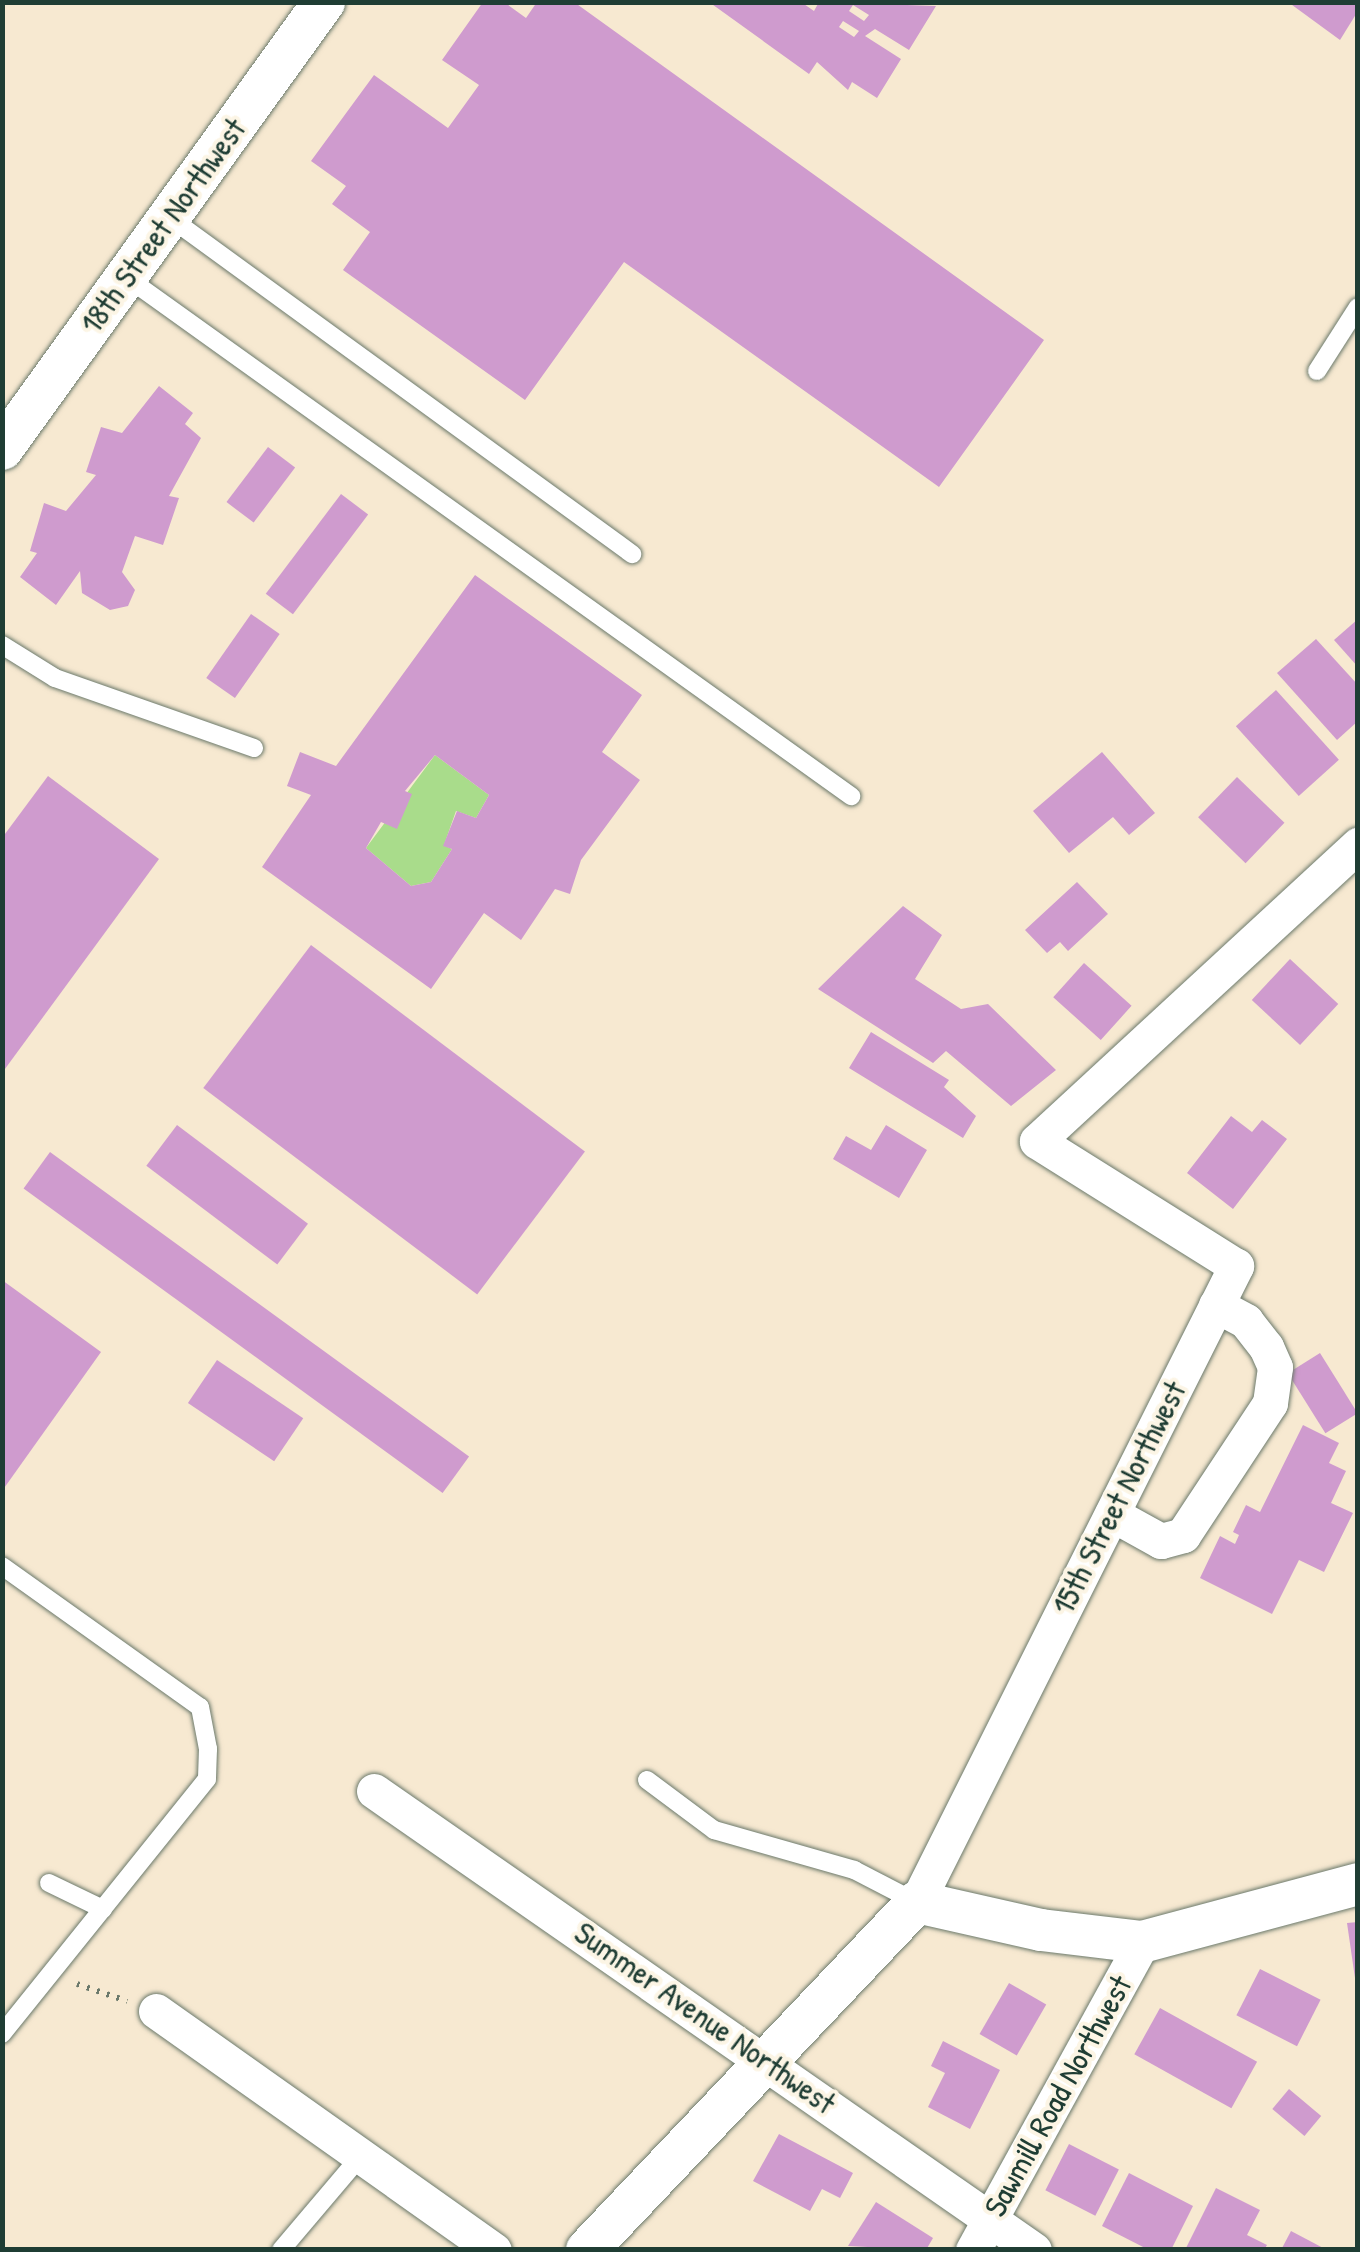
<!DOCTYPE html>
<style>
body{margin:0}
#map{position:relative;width:1360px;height:2252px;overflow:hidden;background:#f7e9d1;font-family:"Patrick Hand",sans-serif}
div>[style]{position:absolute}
.green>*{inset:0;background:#a9dc8b}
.building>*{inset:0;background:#cf9bce;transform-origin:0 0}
.path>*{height:6px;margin-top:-3px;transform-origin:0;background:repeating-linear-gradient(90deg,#6b796b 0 2.5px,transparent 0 10.5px)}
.roads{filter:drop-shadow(0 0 2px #6b796b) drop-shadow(0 0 2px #6b796b)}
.service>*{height:18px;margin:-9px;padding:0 9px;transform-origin:9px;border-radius:9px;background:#fff}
.minor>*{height:35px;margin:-17.5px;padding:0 17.5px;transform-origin:17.5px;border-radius:17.5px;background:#fff}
.tertiary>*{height:42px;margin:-21px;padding:0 21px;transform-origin:21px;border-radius:21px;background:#fff}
span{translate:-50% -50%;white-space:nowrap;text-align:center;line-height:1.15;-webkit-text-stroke:8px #fcf5e5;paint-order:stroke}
.street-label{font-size:32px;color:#1f3d34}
.frame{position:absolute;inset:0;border:5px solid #1f3d34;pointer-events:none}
</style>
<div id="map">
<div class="green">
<i style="clip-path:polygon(435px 755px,489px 795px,476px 818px,456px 811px,444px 845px,452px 849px,431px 882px,411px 886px,366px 848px)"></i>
</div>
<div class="building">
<i style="clip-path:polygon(483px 2px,504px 2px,526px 18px,537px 2px,574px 2px,1044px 340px,939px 487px,624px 262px,525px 400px,343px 270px,370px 232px,332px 204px,346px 186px,311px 161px,374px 75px,448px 128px,479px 85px,442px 60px)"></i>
<i style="clip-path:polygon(evenodd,709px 2px,801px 2px,814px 11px,819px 2px,936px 6px,909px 50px,875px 29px,865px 36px,901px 59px,877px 98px,852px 82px,848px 90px,817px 62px,809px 74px,709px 2px,853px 5px,869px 15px,864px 21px,849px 11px,853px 5px,709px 2px,843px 21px,859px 31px,854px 37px,839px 27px,843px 21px)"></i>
<i style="clip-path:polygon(1288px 2px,1358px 2px,1358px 11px,1340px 40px)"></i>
<i style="clip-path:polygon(159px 386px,193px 413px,185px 424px,201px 438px,169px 496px,179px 498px,163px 545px,135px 536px,122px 572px,135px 590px,128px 606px,110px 610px,82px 593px,80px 571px,56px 605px,20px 577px,37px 553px,30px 551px,44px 503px,66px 511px,96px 475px,86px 472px,101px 427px,122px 433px)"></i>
<i style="left:268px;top:447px;width:34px;height:69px;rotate:37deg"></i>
<i style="left:341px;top:494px;width:34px;height:125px;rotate:37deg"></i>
<i style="clip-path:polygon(evenodd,475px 575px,642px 695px,602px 752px,640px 780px,581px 860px,570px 894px,555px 889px,521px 940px,484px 913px,431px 989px,262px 867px,311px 795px,287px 786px,300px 752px,336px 766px,475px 575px,435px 755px,489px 795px,476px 818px,457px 811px,443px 846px,452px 849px,431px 882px,411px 886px,366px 848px,381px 822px,397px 829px,412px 794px,405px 791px,435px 755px)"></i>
<i style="left:251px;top:614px;width:35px;height:78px;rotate:35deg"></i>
<i style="clip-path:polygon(1358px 619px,1358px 667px,1334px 640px)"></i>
<i style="clip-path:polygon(1316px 639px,1358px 685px,1358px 721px,1337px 740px,1277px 673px)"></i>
<i style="left:1276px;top:690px;width:94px;height:54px;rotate:48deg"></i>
<i style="clip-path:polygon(1102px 752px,1155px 813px,1129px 835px,1113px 817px,1069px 853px,1033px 811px)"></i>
<i style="clip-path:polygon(48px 776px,159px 859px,2px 1073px,2px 838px)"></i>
<i style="left:1237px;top:777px;width:66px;height:56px;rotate:44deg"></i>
<i style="clip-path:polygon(1077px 882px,1108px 914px,1068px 951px,1060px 942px,1047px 953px,1025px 930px)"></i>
<i style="clip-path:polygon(903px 906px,942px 935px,915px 979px,961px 1009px,988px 1004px,1056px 1070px,1011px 1106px,946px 1051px,933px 1063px,818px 989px)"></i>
<i style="left:311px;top:945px;width:343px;height:179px;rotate:37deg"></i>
<i style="left:1290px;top:959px;width:66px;height:56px;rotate:43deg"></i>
<i style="left:1084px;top:963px;width:64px;height:46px;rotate:42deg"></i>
<i style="clip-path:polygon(871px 1032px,949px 1080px,944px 1087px,976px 1116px,963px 1138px,849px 1068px)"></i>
<i style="clip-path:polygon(1231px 1116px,1252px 1132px,1262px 1120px,1287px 1139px,1233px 1209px,1187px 1173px)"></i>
<i style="left:177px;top:1125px;width:164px;height:51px;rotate:37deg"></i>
<i style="clip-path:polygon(886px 1125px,927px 1150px,899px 1198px,833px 1159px,846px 1136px,871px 1150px)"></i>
<i style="left:50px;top:1152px;width:518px;height:45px;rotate:36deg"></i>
<i style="clip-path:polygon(2px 1280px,101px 1352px,2px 1491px)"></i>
<i style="left:1320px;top:1353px;width:71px;height:38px;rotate:58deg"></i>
<i style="left:217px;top:1360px;width:104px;height:52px;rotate:34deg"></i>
<i style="clip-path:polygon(1303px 1425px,1339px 1443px,1329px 1463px,1346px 1471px,1331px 1503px,1353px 1513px,1324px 1572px,1299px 1560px,1272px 1614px,1200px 1578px,1220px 1536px,1235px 1544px,1239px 1535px,1233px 1532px,1246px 1505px,1260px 1512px)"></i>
<i style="clip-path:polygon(1358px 1922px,1358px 1978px,1355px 1978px,1347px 1923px)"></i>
<i style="left:1260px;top:1969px;width:68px;height:52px;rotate:27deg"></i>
<i style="left:1009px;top:1983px;width:43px;height:59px;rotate:30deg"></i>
<i style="left:1160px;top:2008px;width:111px;height:53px;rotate:29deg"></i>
<i style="clip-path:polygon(943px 2041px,1000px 2070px,970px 2129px,928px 2107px,945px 2073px,931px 2066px)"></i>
<i style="left:1289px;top:2089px;width:42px;height:26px;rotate:40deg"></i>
<i style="clip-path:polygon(779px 2134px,853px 2173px,840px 2198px,822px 2189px,810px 2211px,753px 2181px)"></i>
<i style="left:1069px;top:2144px;width:56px;height:52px;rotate:27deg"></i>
<i style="clip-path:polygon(1129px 2173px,1193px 2206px,1171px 2250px,1149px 2250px,1102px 2226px)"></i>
<i style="clip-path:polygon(1216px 2188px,1260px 2210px,1247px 2235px,1267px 2245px,1264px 2250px,1185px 2250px)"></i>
<i style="clip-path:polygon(876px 2202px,933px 2238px,926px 2250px,848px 2246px)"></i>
<i style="clip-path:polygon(1291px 2231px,1327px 2250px,1281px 2250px)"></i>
</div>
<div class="path">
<i style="left:77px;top:1984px;width:53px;rotate:18.8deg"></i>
</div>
<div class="roads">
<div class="service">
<i style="left:169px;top:217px;width:573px;rotate:36.05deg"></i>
<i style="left:126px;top:277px;width:892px;rotate:35.6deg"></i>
<i style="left:1317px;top:371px;width:76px;rotate:-57.4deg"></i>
<i style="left:2px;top:645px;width:62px;rotate:31.9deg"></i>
<i style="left:55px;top:678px;width:211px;rotate:19.4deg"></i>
<i style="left:2px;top:1566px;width:243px;rotate:35.5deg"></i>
<i style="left:200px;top:1707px;width:43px;rotate:79.2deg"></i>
<i style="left:208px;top:1749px;width:30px;rotate:92deg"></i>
<i style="left:207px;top:1779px;width:327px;rotate:128.8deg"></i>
<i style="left:647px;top:1780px;width:84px;rotate:36.7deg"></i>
<i style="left:714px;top:1830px;width:146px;rotate:15.9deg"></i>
<i style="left:854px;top:1870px;width:70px;rotate:27.3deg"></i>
<i style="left:49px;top:1883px;width:60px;rotate:25.7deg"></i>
<i style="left:281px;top:2250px;width:121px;rotate:-49.7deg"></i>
</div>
<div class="minor">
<i style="left:1112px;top:1514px;width:56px;rotate:28.9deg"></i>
<i style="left:1161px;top:1541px;width:23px;rotate:-15deg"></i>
<i style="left:1183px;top:1535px;width:158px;rotate:-56.6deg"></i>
<i style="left:1270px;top:1403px;width:36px;rotate:-82deg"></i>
<i style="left:1275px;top:1367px;width:22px;rotate:-114deg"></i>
<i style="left:1266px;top:1347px;width:33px;rotate:-128deg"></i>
<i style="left:1246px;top:1321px;width:34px;rotate:-152deg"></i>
<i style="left:374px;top:1791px;width:804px;rotate:34.82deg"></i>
<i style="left:917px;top:1902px;width:712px;rotate:-63.36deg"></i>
<i style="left:1236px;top:1266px;width:235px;rotate:-147.9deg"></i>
<i style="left:1037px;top:1141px;width:437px;rotate:-42.7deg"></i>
<i style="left:156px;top:2011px;width:414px;rotate:35.3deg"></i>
<i style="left:973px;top:2250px;width:351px;rotate:-61.2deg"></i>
</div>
<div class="tertiary">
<i style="left:2px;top:449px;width:551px;rotate:-54.23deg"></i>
<i style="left:587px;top:2250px;width:480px;rotate:-46.5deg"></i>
<i style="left:917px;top:1902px;width:127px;rotate:12.7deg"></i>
<i style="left:1041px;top:1930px;width:102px;rotate:6.8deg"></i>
<i style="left:1142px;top:1942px;width:224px;rotate:-15deg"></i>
</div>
</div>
<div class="street-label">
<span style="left:163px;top:226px;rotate:-54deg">18th Street Northwest</span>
<span style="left:1119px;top:1498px;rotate:-63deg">15th Street Northwest</span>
<span style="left:705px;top:2018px;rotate:35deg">Summer Avenue Northwest</span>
<span style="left:1058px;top:2096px;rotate:-61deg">Sawmill Road Northwest</span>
</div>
<div class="frame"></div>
</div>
